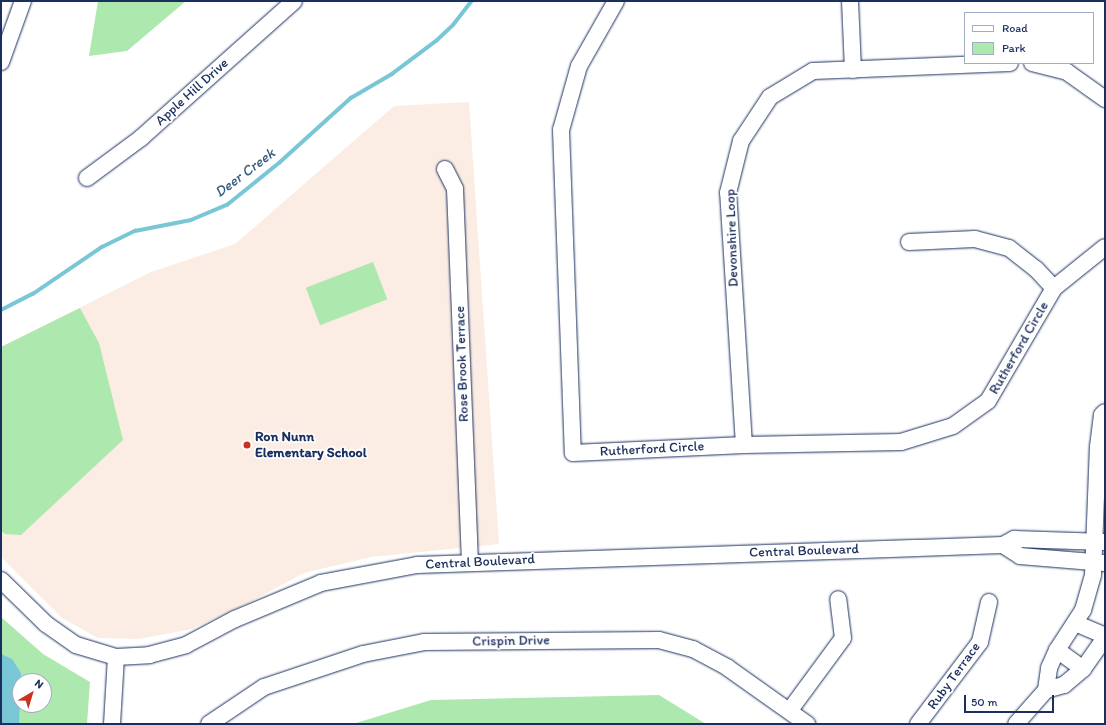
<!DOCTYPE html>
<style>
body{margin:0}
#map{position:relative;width:1106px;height:725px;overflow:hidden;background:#fff;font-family:Itim,sans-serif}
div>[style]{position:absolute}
.built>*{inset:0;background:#fbede3}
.green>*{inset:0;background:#ade8ae;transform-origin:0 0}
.water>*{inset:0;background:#79c7d6}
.stream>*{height:3.5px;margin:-1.75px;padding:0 1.75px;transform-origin:1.75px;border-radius:1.75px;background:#79c7d6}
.roads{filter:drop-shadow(0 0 1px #1b2f5e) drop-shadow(0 0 1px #1b2f5e)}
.minor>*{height:16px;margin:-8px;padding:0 8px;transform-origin:8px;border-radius:8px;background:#fff}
.dots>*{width:11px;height:11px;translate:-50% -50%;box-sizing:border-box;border:2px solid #fff;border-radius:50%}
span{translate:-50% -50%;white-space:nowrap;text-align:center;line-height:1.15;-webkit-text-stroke:3.5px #fff;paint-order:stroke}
.street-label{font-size:14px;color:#1b2f5e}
.poi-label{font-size:14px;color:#1b2f5e;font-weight:700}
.left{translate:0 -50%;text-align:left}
.water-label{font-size:15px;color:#375d82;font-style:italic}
.frame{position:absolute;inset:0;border:2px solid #1b2f5e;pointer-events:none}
.legend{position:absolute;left:964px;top:12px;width:130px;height:52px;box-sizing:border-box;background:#fff;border:1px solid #a4acbf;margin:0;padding:5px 7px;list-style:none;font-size:12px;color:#1b2f5e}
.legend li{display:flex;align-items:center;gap:8px;height:20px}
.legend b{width:20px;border:1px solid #a4acbf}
.north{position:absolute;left:12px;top:673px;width:40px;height:40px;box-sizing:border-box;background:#fff;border:1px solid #a4acbf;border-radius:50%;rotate:38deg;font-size:11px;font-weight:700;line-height:16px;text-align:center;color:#1b2f5e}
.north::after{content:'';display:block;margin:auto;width:14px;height:18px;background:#c8321e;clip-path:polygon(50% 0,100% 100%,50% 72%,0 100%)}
.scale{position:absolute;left:964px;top:695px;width:90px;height:18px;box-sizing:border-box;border:2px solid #1b2f5e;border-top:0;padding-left:5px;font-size:12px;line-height:14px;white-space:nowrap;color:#1b2f5e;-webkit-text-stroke:3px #fff;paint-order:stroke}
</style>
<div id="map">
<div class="built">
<i style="clip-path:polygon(469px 102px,499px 544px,371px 557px,304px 573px,250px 602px,192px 629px,139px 639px,98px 638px,62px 618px,1px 557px,1px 347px,151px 272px,235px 244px,394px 106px)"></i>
</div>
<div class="green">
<i style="clip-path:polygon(98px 1px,186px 1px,127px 51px,89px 56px)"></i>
<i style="left:373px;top:262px;width:40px;height:72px;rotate:69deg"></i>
<i style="clip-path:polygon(80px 308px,99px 343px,123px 440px,21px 535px,5px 534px,1px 531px,1px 347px)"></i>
<i style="clip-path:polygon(evenodd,1px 617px,43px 654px,90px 682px,87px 724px,1px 724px,1px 617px,20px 681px,44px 681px,44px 705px,20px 705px,20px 681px)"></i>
<i style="clip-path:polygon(659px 695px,706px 724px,353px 724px,431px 700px)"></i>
</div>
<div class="water">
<i style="clip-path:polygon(1px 654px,12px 659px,21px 673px,19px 724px,1px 724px)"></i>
</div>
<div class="stream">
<i style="left:1px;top:310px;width:36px;rotate:-27deg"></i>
<i style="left:33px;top:294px;width:83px;rotate:-34.3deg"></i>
<i style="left:102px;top:247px;width:37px;rotate:-26deg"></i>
<i style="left:135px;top:231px;width:57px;rotate:-11.1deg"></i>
<i style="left:191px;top:220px;width:39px;rotate:-23deg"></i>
<i style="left:227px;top:205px;width:67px;rotate:-38.9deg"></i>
<i style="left:279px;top:163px;width:97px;rotate:-42.1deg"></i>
<i style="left:351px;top:98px;width:48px;rotate:-30.3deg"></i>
<i style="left:392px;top:74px;width:55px;rotate:-36.9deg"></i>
<i style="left:436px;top:41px;width:23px;rotate:-43deg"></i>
<i style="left:453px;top:25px;width:31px;rotate:-52deg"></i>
</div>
<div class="roads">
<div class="minor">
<i style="left:616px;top:1px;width:75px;rotate:119.6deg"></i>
<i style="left:579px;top:66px;width:66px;rotate:105.7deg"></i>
<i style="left:561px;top:130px;width:323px;rotate:87.9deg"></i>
<i style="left:573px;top:453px;width:171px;rotate:-2.7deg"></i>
<i style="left:744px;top:445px;width:157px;rotate:-1.1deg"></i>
<i style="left:901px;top:442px;width:54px;rotate:-17.1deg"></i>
<i style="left:953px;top:426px;width:43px;rotate:-35.5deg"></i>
<i style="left:988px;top:401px;width:131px;rotate:-59.7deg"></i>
<i style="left:1054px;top:288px;width:65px;rotate:-38.8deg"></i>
<i style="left:850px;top:1px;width:69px;rotate:87.5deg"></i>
<i style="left:1px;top:62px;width:65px;rotate:-70.2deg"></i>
<i style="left:1032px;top:63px;width:36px;rotate:14deg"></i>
<i style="left:1067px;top:72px;width:47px;rotate:35.4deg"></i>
<i style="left:445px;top:169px;width:22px;rotate:63deg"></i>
<i style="left:455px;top:189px;width:373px;rotate:87.7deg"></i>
<i style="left:87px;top:178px;width:67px;rotate:-36.5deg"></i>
<i style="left:141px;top:138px;width:205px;rotate:-41.8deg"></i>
<i style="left:909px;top:242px;width:66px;rotate:-2.6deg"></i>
<i style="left:975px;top:239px;width:35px;rotate:15deg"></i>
<i style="left:1009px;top:248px;width:34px;rotate:38deg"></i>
<i style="left:1036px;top:269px;width:26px;rotate:47deg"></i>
<i style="left:744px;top:445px;width:253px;rotate:-93.6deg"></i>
<i style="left:728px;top:193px;width:54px;rotate:-76deg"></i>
<i style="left:741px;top:141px;width:53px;rotate:-56.6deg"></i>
<i style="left:770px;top:97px;width:50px;rotate:-31.2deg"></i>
<i style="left:813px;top:71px;width:197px;rotate:-2.3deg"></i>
<i style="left:1003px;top:545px;width:20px;rotate:33deg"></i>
<i style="left:1020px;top:556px;width:85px;rotate:4.7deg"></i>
<i style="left:1px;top:580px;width:63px;rotate:44.4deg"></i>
<i style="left:46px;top:624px;width:37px;rotate:35deg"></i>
<i style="left:76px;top:645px;width:42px;rotate:16.7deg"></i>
<i style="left:116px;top:657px;width:33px;rotate:-3deg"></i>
<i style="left:149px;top:655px;width:38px;rotate:-15deg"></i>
<i style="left:186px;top:645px;width:55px;rotate:-28deg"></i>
<i style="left:235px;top:619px;width:93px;rotate:-22.7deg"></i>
<i style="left:321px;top:583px;width:98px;rotate:-10.6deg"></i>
<i style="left:417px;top:565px;width:586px;rotate:-1.95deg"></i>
<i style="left:1003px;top:545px;width:13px;rotate:-29deg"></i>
<i style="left:1014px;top:539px;width:91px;rotate:1.9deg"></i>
<i style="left:1075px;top:623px;width:33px;rotate:23deg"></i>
<i style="left:1057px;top:650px;width:32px;rotate:36deg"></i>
<i style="left:1046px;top:690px;width:19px;rotate:-16deg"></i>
<i style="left:1064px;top:685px;width:25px;rotate:-40deg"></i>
<i style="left:1083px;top:669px;width:39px;rotate:-55deg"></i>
<i style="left:790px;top:710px;width:89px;rotate:-53.6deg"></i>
<i style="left:843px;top:638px;width:39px;rotate:-97deg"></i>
<i style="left:112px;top:724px;width:67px;rotate:-86.6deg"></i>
<i style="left:209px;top:724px;width:66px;rotate:-33.9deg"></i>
<i style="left:264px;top:687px;width:104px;rotate:-18.4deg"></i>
<i style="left:363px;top:654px;width:62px;rotate:-11.1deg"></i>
<i style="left:424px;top:642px;width:235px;rotate:-0.5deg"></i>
<i style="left:659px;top:640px;width:35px;rotate:15deg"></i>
<i style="left:693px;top:649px;width:40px;rotate:28deg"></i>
<i style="left:728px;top:668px;width:97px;rotate:35.3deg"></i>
<i style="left:918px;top:724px;width:103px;rotate:-52.9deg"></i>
<i style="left:980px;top:642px;width:41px;rotate:-77.3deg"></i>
<i style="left:1016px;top:724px;width:45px;rotate:-48.6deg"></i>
<i style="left:1046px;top:690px;width:22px;rotate:-82deg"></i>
<i style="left:1049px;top:668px;width:20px;rotate:-66deg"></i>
<i style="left:1057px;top:650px;width:48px;rotate:-57deg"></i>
<i style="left:1083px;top:610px;width:36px;rotate:-74deg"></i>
<i style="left:1093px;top:575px;width:128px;rotate:-87.8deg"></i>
<i style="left:1098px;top:447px;width:32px;rotate:-83deg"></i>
<i style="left:1102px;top:415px;width:4px;rotate:-45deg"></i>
</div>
</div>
<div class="dots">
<i style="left:247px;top:445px;background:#c8321e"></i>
</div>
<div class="street-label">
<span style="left:192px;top:92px;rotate:-42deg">Apple Hill Drive</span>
<span style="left:732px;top:238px;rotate:-92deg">Devonshire Loop</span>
<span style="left:1019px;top:348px;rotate:-60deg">Rutherford Circle</span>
<span style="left:462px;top:364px;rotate:-92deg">Rose Brook Terrace</span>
<span style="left:652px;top:449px;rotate:-3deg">Rutherford Circle</span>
<span style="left:804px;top:551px;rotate:-2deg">Central Boulevard</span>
<span style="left:480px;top:562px;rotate:-3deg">Central Boulevard</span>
<span style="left:511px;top:641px;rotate:-1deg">Crispin Drive</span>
<span style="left:954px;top:676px;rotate:-54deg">Ruby Terrace</span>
</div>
<div class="poi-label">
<span class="left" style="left:255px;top:445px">Ron Nunn<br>Elementary School</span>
</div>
<div class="water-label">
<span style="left:245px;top:173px;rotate:-37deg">Deer Creek</span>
</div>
<div class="frame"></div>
<ul class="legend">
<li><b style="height:5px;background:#fff"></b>Road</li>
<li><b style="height:11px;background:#ade8ae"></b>Park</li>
</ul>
<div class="north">N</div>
<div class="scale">50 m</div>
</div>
